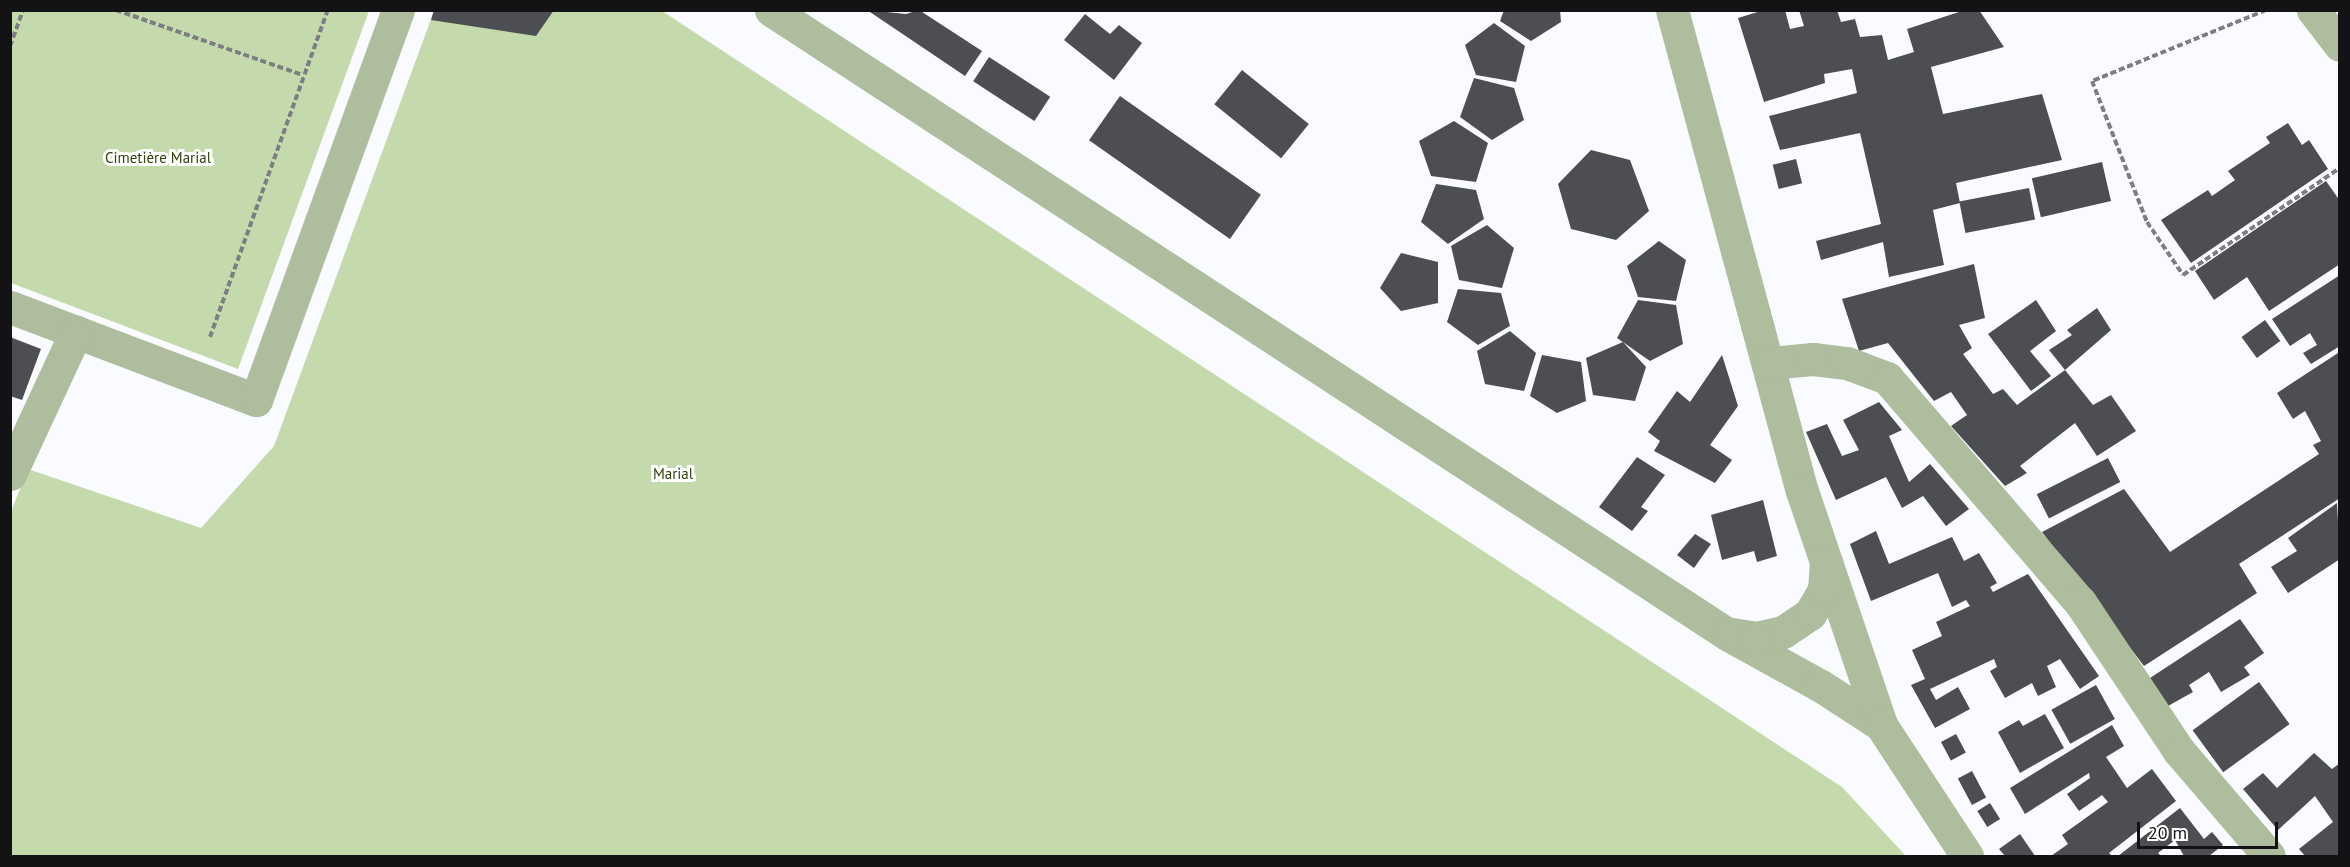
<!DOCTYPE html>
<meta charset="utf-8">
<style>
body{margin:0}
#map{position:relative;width:2350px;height:867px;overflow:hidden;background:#f9fbff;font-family:"PT Sans",sans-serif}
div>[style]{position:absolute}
.green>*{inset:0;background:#c4daac}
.building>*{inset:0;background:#4c4e51;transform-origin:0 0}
.path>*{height:4px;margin-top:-2px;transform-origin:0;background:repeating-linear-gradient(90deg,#7d7e81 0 6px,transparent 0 9px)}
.minor>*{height:33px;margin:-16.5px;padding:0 16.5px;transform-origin:16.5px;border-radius:16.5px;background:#aebd9e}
.tertiary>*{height:33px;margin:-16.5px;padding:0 16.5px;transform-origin:16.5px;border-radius:16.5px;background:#aebd9e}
span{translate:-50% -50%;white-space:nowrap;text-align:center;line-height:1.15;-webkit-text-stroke:6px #fff;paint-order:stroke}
.park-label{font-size:15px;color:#2f430e}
.frame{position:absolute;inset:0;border:12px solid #131315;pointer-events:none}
.scale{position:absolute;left:2137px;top:822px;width:141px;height:27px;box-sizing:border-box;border:3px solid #131315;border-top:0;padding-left:8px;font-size:18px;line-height:21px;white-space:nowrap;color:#131315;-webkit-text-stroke:4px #fff;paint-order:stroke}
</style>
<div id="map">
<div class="green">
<i style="clip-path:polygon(10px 11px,369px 11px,238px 369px,11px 283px)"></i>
<i style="clip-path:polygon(434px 11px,662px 11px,1842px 787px,1906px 856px,11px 856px,10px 514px,28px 469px,201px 528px,274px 446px)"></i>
</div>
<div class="building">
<i style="clip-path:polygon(434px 10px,554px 10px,536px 36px,431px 20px)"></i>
<i style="clip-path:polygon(867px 10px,906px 14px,919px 10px,982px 51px,965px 76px)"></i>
<i style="clip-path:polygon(1504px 10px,1560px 10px,1561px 22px,1531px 41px,1500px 21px)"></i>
<i style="clip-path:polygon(1764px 10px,1785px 10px,1790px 29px,1804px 26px,1799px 10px,1837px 10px,1841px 22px,1855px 19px,1860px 37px,1882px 35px,1888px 60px,1914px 52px,1907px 29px,1965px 10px,1979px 10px,2004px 47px,1931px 67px,1943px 114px,2042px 94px,2062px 160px,1956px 183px,1960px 203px,1933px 210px,1944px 265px,1889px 277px,1883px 242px,1821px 260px,1816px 241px,1881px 224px,1860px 133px,1780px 150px,1769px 116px,1857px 93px,1852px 69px,1824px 74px,1825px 83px,1764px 102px,1738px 18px)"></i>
<i style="clip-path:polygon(1085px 14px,1110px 34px,1119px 25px,1142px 43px,1114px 80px,1064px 40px)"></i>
<i style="clip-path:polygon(1494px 23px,1525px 46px,1516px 82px,1476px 75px,1465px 45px)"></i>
<i style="left:989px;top:57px;width:73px;height:29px;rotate:33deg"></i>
<i style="left:1242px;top:70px;width:86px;height:44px;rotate:39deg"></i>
<i style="clip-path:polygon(1474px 78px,1514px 88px,1524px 120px,1492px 140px,1460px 117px)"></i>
<i style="left:1120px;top:96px;width:172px;height:54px;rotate:35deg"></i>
<i style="clip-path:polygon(1454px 121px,1488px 143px,1476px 182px,1431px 176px,1419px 141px)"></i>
<i style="clip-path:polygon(2288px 123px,2302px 145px,2309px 140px,2328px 169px,2191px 263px,2161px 220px,2208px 190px,2212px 196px,2235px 180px,2228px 171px,2270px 143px,2266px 137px)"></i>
<i style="clip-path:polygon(1591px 150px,1630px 160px,1649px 211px,1616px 240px,1571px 229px,1558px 184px)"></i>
<i style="left:1796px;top:159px;width:25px;height:24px;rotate:76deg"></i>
<i style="left:2102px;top:162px;width:40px;height:72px;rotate:77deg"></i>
<i style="clip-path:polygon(2326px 181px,2340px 201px,2340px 264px,2269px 311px,2247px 277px,2214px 300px,2195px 271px)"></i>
<i style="clip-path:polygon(1436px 184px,1476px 190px,1484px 219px,1448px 244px,1421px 222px)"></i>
<i style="left:2029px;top:188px;width:32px;height:71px;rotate:79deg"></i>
<i style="clip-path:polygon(1487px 225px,1514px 248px,1502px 288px,1459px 280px,1451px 246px)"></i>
<i style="clip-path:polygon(1659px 241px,1686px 260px,1676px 301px,1638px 297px,1627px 266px)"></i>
<i style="clip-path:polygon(1401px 253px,1438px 262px,1438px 303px,1401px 311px,1380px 288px)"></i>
<i style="clip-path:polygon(1974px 264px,1985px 318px,1959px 325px,1972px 348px,1963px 354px,1993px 394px,2003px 389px,2017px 405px,2065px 370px,2093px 405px,2111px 395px,2136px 431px,2097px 456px,2075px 423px,2020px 466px,2027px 473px,2005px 486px,1951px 426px,1967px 415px,1951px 392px,1934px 401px,1888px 343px,1859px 351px,1842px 299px)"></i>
<i style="clip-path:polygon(2340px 275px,2340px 346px,2311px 364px,2303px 353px,2317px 345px,2310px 333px,2290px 346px,2272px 319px)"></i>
<i style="clip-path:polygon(1458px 289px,1501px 293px,1510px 326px,1478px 345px,1447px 322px)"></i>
<i style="clip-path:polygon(1638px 300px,1676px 305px,1683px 344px,1650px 361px,1617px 338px)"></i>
<i style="clip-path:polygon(2036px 300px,2056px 331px,2030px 351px,2051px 376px,2031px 391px,1988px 334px)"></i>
<i style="clip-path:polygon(2097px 308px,2111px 330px,2065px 370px,2049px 350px,2072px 335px,2067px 330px)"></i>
<i style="left:2265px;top:320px;width:26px;height:29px;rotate:54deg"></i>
<i style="clip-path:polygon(1510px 331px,1536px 353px,1524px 391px,1485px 384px,1477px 351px)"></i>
<i style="clip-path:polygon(10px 337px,41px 349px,22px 400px,10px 396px)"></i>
<i style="clip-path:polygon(1623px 342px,1646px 367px,1635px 401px,1593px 395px,1586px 358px)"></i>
<i style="clip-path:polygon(2338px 353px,2340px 498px,2239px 564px,2257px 593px,2144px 666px,2042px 532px,2124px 489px,2170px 552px,2319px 454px,2313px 445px,2321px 441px,2305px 411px,2293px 419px,2277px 393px)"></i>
<i style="clip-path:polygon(1542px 355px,1581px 362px,1586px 401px,1557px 413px,1530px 396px)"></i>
<i style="clip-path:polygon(1722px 355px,1738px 406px,1710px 445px,1732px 460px,1715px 483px,1654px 451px,1660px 441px,1648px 432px,1677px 391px,1690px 402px)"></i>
<i style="clip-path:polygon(1879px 402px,1902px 430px,1889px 436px,1909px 482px,1930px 464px,1969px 509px,1946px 526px,1923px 496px,1902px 508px,1886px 477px,1836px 500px,1806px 432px,1827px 424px,1842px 456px,1859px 450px,1843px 420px)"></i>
<i style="clip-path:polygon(1637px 457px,1665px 475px,1641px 507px,1648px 511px,1632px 531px,1599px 507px)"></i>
<i style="left:2108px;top:458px;width:27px;height:80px;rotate:63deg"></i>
<i style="clip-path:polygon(1763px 500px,1777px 556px,1757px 562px,1754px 551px,1722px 560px,1711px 515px)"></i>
<i style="clip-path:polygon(2337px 503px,2340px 559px,2288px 593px,2271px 567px,2297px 551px,2288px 538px)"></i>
<i style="clip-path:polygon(1876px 531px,1889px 564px,1952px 537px,1964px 561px,1979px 553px,1997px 583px,1990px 587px,1993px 592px,2028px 574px,2099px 676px,2080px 689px,2060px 659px,2047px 666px,2056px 687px,2038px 696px,2032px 683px,2005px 698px,1990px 671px,1997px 667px,1994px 659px,1930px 689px,1936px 700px,1958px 687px,1970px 709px,1935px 728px,1911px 685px,1925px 679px,1912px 650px,1942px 636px,1936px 622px,1970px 606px,1966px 600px,1952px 607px,1938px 573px,1871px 601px,1850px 544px)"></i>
<i style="clip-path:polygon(1695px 534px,1711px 544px,1694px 568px,1677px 555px)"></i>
<i style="clip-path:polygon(2240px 619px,2264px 653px,2244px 667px,2250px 675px,2221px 692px,2209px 672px,2189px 685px,2193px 692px,2168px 706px,2150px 678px)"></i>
<i style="left:2259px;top:682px;width:52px;height:82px;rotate:54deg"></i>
<i style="left:2096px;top:685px;width:39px;height:51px;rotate:61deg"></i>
<i style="clip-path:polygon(2045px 714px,2064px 748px,2020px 773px,1998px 732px,2019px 720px,2023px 726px)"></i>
<i style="clip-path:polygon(2112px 725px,2124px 746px,2106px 757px,2127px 788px,2152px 769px,2176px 801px,2109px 853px,2112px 856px,2051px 856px,2068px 844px,2062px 835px,2108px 802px,2102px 795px,2079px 811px,2067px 794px,2090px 778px,2089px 773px,2025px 814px,2010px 788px)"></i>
<i style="left:1956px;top:734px;width:21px;height:17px;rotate:62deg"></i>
<i style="clip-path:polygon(2314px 753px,2332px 769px,2340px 763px,2340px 856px,2305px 856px,2299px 849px,2333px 822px,2315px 796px,2278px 830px,2243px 789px,2263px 773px,2277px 788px)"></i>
<i style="left:1972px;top:771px;width:30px;height:16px;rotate:62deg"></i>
<i style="left:1990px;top:803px;width:19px;height:15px;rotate:58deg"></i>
<i style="clip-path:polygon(2180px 808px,2204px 839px,2212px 832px,2223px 845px,2209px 856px,2184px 856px,2175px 840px,2158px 853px,2161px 856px,2118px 856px)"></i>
<i style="clip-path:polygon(2020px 834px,2035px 856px,2005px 856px,1999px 849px)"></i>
</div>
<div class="path">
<i style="left:116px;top:10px;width:198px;rotate:19.2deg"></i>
<i style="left:2266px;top:10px;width:188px;rotate:157.8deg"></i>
<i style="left:2092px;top:81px;width:151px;rotate:68.7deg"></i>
<i style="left:2147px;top:222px;width:64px;rotate:55.8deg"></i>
<i style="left:2183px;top:275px;width:190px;rotate:-34.3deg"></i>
<i style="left:10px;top:46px;width:38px;rotate:-70deg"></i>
<i style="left:210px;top:337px;width:348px;rotate:-70.2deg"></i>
</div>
<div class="minor">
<i style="left:771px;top:10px;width:1142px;rotate:33.13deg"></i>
<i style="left:1727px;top:634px;width:107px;rotate:29deg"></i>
<i style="left:1821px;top:686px;width:72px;rotate:33deg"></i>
<i style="left:1672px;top:10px;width:498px;rotate:74.9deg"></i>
<i style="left:1802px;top:491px;width:247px;rotate:71.3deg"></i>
<i style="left:1881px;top:725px;width:157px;rotate:56.7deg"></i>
<i style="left:10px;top:307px;width:263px;rotate:20.7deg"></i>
<i style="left:256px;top:400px;width:415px;rotate:-70deg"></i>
<i style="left:1769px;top:363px;width:44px;rotate:-5.2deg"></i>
<i style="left:1813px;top:359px;width:34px;rotate:7deg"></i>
<i style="left:1847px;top:363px;width:43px;rotate:20.6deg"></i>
<i style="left:1887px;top:378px;width:296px;rotate:49.3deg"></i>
<i style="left:2080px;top:602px;width:179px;rotate:56.4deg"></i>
<i style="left:2179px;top:751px;width:138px;rotate:49.4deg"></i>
<i style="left:10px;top:474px;width:157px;rotate:-65.1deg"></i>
<i style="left:1732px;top:634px;width:24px;rotate:9deg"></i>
<i style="left:1756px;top:638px;width:28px;rotate:-13deg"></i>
<i style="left:1783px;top:632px;width:32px;rotate:-34deg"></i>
<i style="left:1810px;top:614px;width:28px;rotate:-60deg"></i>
<i style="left:1824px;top:590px;width:28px;rotate:-86deg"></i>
</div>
<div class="tertiary">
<i style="left:2313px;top:10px;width:44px;rotate:52.4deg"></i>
</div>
<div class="park-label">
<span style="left:158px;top:158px">Cimetière Marial</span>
<span style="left:673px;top:474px">Marial</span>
</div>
<div class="frame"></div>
<div class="scale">20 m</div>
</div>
